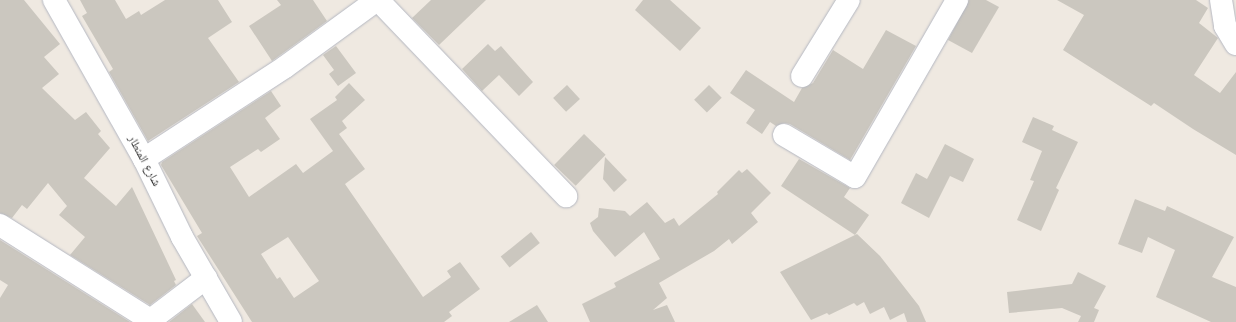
<!DOCTYPE html>
<meta charset="utf-8">
<style>
body{margin:0}
#map{position:relative;width:1236px;height:322px;overflow:hidden;background:#efe9e1;font-family:"Work Sans","Noto Naskh Arabic",sans-serif}
div>[style]{position:absolute}
.building>*{inset:0;background:#cbc7bf;transform-origin:0 0}
.roads{filter:drop-shadow(0 0 1px #b4b7c1) drop-shadow(0 0 1px #b4b7c1)}
.minor>*{height:22px;margin:-11px;padding:0 11px;transform-origin:11px;border-radius:11px;background:#fff}
span{translate:-50% -50%;white-space:nowrap;text-align:center;line-height:1.15;-webkit-text-stroke:3px #fff;paint-order:stroke}
.street-label{font-size:12px;color:#2e2e2e}
</style>
<div id="map">
<div class="building">
<i style="clip-path:polygon(0 0,24px 0,60px 44px,44px 57px,59px 74px,42px 88px,75px 120px,86px 112px,101px 131px,98px 134px,110px 148px,84px 178px,116px 206px,132px 187px,176px 280px,174px 281px,176px 285px,150px 305px,70px 255px,85px 237px,59px 215px,67px 206px,48px 183px,27px 209px,22px 205px,12px 218px,0 213px)"></i>
<i style="clip-path:polygon(80px 0,115px 0,126px 19px,139px 11px,141px 15px,165px 0,218px 0,232px 22px,208px 38px,239px 82px,148px 141px,109px 72px,113px 69px,82px 16px,87px 13px)"></i>
<i style="clip-path:polygon(277px 0,313px 0,327px 21px,272px 61px,249px 26px,281px 5px)"></i>
<i style="clip-path:polygon(431px 0,486px 0,439px 45px,412px 18px)"></i>
<i style="clip-path:polygon(643px 0,670px 0,701px 28px,680px 51px,635px 10px)"></i>
<i style="clip-path:polygon(969px 0,986px 0,999px 7px,972px 53px,948px 40px)"></i>
<i style="clip-path:polygon(1057px 0,1196px 0,1208px 8px,1199px 23px,1218px 38px,1194px 75px,1220px 93px,1236px 72px,1236px 155px,1193px 129px,1154px 103px,1151px 106px,1063px 50px,1084px 15px)"></i>
<i style="clip-path:polygon(886px 30px,916px 46px,850px 160px,790px 124px,784px 123px,776px 126px,770px 122px,762px 134px,746px 123px,755px 110px,730px 93px,746px 70px,794px 102px,802px 88px,813px 83px,833px 50px,863px 69px)"></i>
<i style="clip-path:polygon(488px 44px,495px 51px,501px 46px,533px 82px,519px 96px,499px 75px,482px 91px,462px 69px)"></i>
<i style="clip-path:polygon(336px 46px,356px 73px,338px 86px,329px 74px,334px 70px,323px 55px)"></i>
<i style="clip-path:polygon(evenodd,349px 83px,365px 100px,342px 121px,347px 128px,339px 134px,365px 169px,345px 184px,423px 297px,451px 277px,447px 271px,460px 262px,480px 289px,449px 312px,452px 316px,444px 322px,252px 322px,197px 236px,202px 233px,161px 165px,162px 162px,271px 91px,281px 106px,265px 118px,280px 139px,261px 152px,258px 149px,230px 167px,249px 197px,296px 164px,303px 173px,333px 151px,310px 119px,337px 100px,335px 97px,349px 83px,288px 237px,319px 281px,294px 298px,280px 277px,277px 279px,261px 254px,288px 237px)"></i>
<i style="left:567px;top:85px;width:19px;height:19px;rotate:47deg"></i>
<i style="left:709px;top:85px;width:18px;height:21px;rotate:45deg"></i>
<i style="clip-path:polygon(1033px 117px,1054px 126px,1052px 130px,1078px 142px,1056px 188px,1059px 190px,1041px 231px,1017px 220px,1034px 181px,1030px 180px,1042px 151px,1022px 142px)"></i>
<i style="left:584px;top:134px;width:30px;height:43px;rotate:44deg"></i>
<i style="clip-path:polygon(945px 144px,974px 159px,963px 182px,950px 176px,929px 218px,901px 203px,916px 173px,927px 179px)"></i>
<i style="clip-path:polygon(605px 157px,627px 180px,614px 192px,603px 179px)"></i>
<i style="clip-path:polygon(799px 159px,850px 188px,844px 197px,869px 215px,855px 235px,781px 186px)"></i>
<i style="clip-path:polygon(747px 169px,771px 193px,751px 213px,758px 222px,732px 244px,729px 239px,714px 251px,659px 283px,667px 298px,653px 310px,667px 305px,675px 322px,590px 322px,582px 304px,616px 287px,614px 283px,660px 259px,644px 232px,615px 257px,593px 231px,590px 223px,598px 217px,599px 208px,625px 211px,630px 216px,647px 202px,665px 223px,674px 218px,679px 226px,718px 194px,717px 192px,739px 170px,742px 173px)"></i>
<i style="clip-path:polygon(1135px 199px,1165px 211px,1167px 206px,1234px 237px,1212px 277px,1236px 287px,1236px 322px,1211px 322px,1156px 297px,1175px 250px,1148px 237px,1142px 253px,1118px 244px)"></i>
<i style="left:531px;top:232px;width:14px;height:39px;rotate:51deg"></i>
<i style="clip-path:polygon(857px 234px,880px 256px,919px 306px,926px 322px,907px 322px,904px 313px,890px 320px,884px 307px,870px 314px,864px 302px,857px 306px,854px 303px,829px 315px,827px 313px,811px 320px,780px 272px)"></i>
<i style="clip-path:polygon(0 240px,130px 322px,0 322px,0 298px,8px 285px,0 280px)"></i>
<i style="clip-path:polygon(1078px 272px,1106px 286px,1094px 308px,1099px 310px,1094px 322px,1078px 322px,1081px 316px,1062px 308px,1009px 313px,1007px 292px,1072px 284px)"></i>
<i style="clip-path:polygon(192px 304px,205px 322px,169px 322px)"></i>
<i style="clip-path:polygon(537px 305px,548px 322px,509px 322px)"></i>
</div>
<div class="roads">
<div class="minor">
<i style="left:54px;top:0;width:183px;rotate:60.5deg"></i>
<i style="left:144px;top:159px;width:87px;rotate:64deg"></i>
<i style="left:182px;top:237px;width:98px;rotate:60deg"></i>
<i style="left:378px;top:0;width:272px;rotate:46.2deg"></i>
<i style="left:1221px;top:0;width:26px;rotate:81deg"></i>
<i style="left:1225px;top:26px;width:21px;rotate:59deg"></i>
<i style="left:802px;top:76px;width:89px;rotate:-58.3deg"></i>
<i style="left:784px;top:135px;width:82px;rotate:30.6deg"></i>
<i style="left:855px;top:177px;width:204px;rotate:-60deg"></i>
<i style="left:144px;top:159px;width:168px;rotate:-33.1deg"></i>
<i style="left:285px;top:67px;width:114px;rotate:-36.1deg"></i>
<i style="left:0;top:225px;width:178px;rotate:32.3deg"></i>
<i style="left:148px;top:322px;width:73px;rotate:-37.2deg"></i>
</div>
</div>
<div class="street-label">
<span style="left:144px;top:161px;rotate:62deg">شارع المنطار</span>
</div>
</div>
